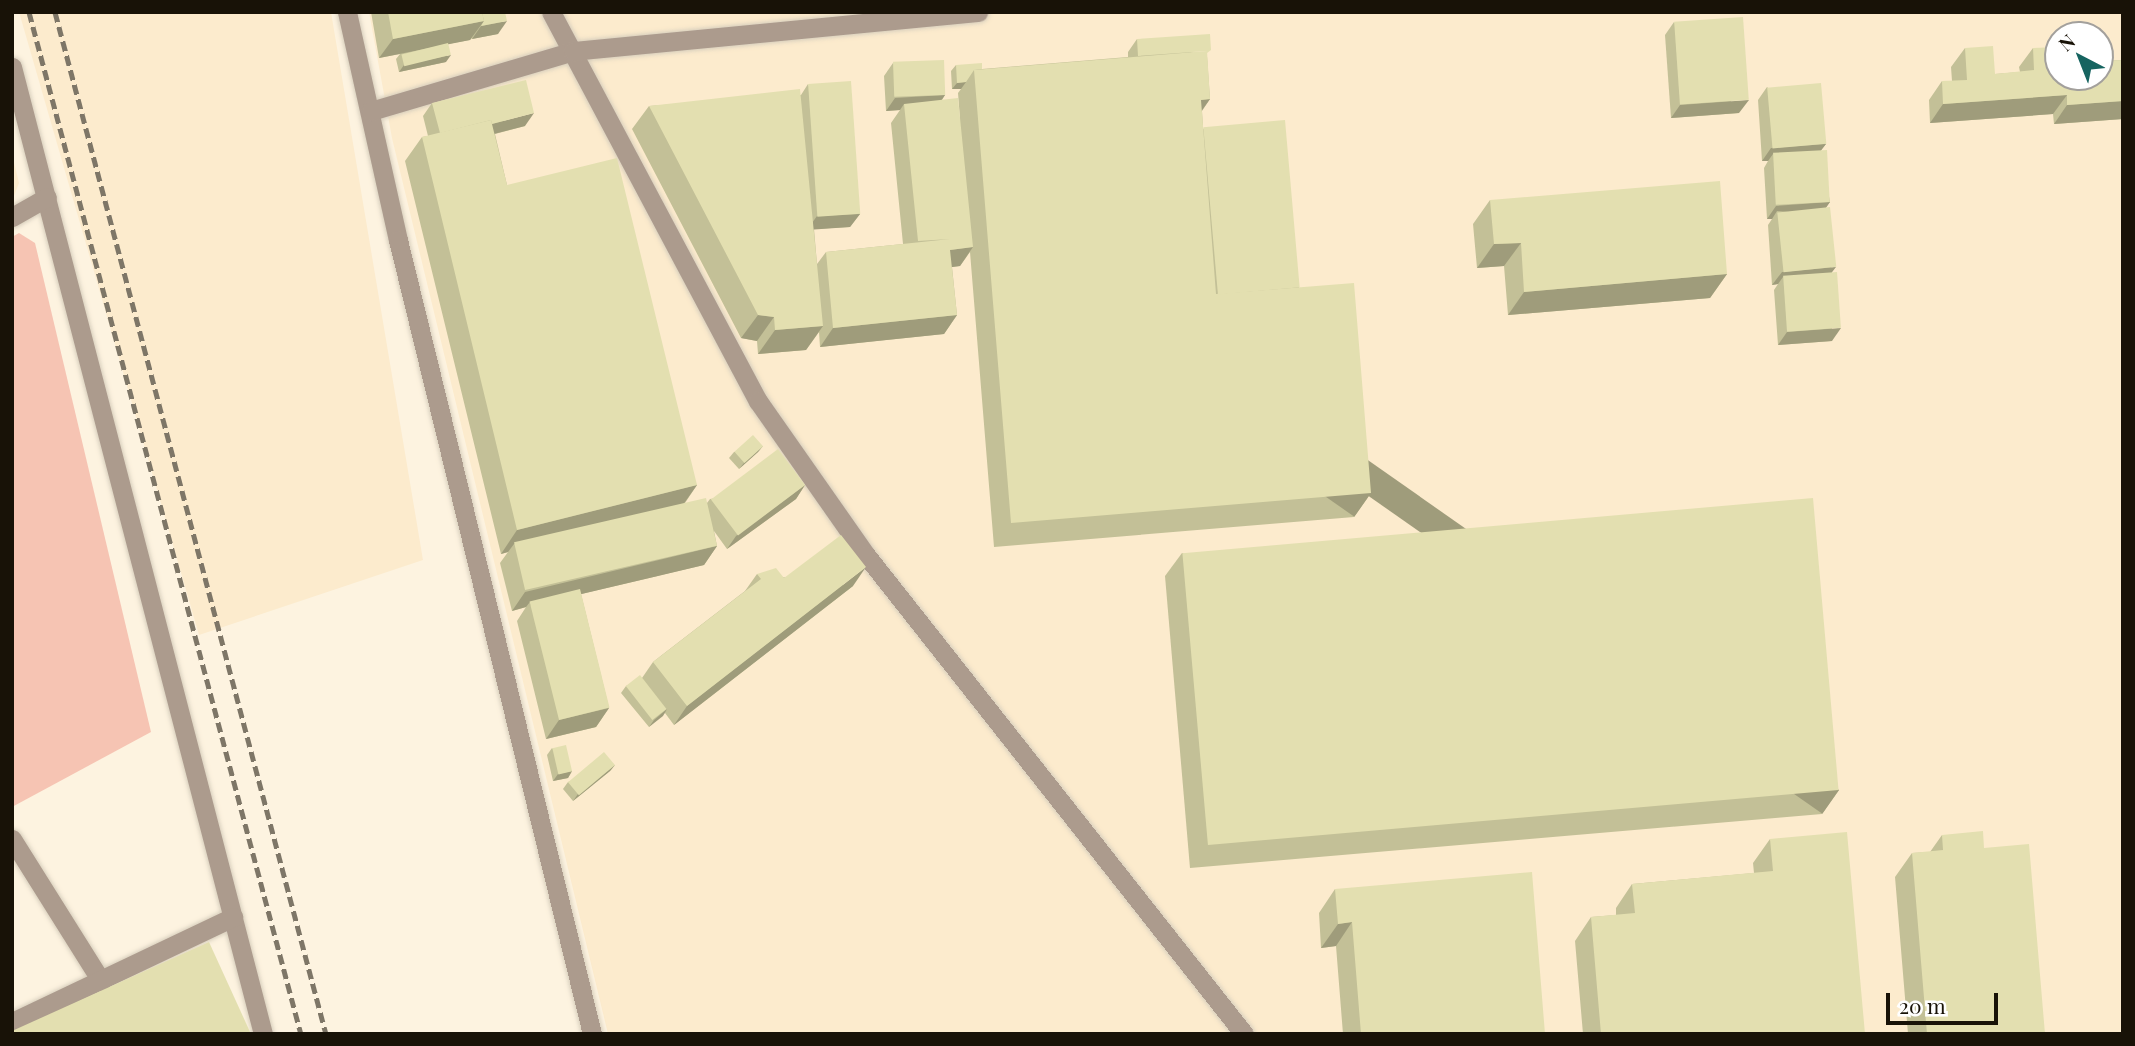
<!DOCTYPE html>
<style>
body{margin:0}
#map{position:relative;width:2135px;height:1046px;overflow:hidden;background:#fdf3e0;font-family:"Playfair Display",serif}
div>[style]{position:absolute}
.built>*{inset:0;background:#fcebcd}
.green>*{inset:0;background:#f6c4b3}
.roads{filter:drop-shadow(0 0 2px #d8cfbd) drop-shadow(0 0 2px #d8cfbd)}
.minor>*{height:19px;margin:-9.5px;padding:0 9.5px;transform-origin:9.5px;border-radius:9.5px;background:#ac9b8d}
.rail>*{height:5px;margin-top:-2.5px;transform-origin:0;background:repeating-linear-gradient(90deg,#7e7667 0 10px,transparent 0 15px)}
.wall>*{inset:0;background:#c3c097}
.shaded-wall>*{inset:0;background:#9f9c7b;transform-origin:0 0}
.building>*{inset:0;background:#e3dfb0;transform-origin:0 0}
span{translate:-50% -50%;white-space:nowrap;text-align:center;line-height:1.15;-webkit-text-stroke:5px #fff;paint-order:stroke}
.frame{position:absolute;inset:0;border:14px solid #181207;pointer-events:none}
.north{position:absolute;left:2044px;top:21px;width:70px;height:70px;box-sizing:border-box;background:#fff;border:2px solid #a3a09c;border-radius:50%;rotate:318deg;font-size:19px;font-weight:700;line-height:28px;text-align:center;color:#181207}
.north::after{content:'';display:block;margin:auto;width:24px;height:32px;background:#166460;clip-path:polygon(50% 0,100% 100%,50% 72%,0 100%)}
.scale{position:absolute;left:1886px;top:993px;width:112px;height:32px;box-sizing:border-box;border:4px solid #181207;border-top:0;padding-left:9px;font-size:21px;line-height:24px;white-space:nowrap;color:#181207;-webkit-text-stroke:5px #fff;paint-order:stroke}
</style>
<div id="map">
<div class="built">
<i style="clip-path:polygon(19px 12px,331px 12px,423px 560px,199px 635px)"></i>
<i style="clip-path:polygon(evenodd,369px 12px,2123px 12px,2123px 1034px,608px 1034px,392px 138px,369px 12px,2058px 35px,2100px 35px,2100px 77px,2058px 77px,2058px 35px)"></i>
<i style="clip-path:polygon(12px 154px,19px 183px,12px 201px)"></i>
</div>
<div class="green">
<i style="clip-path:polygon(19px 233px,35px 243px,151px 732px,12px 807px,12px 237px)"></i>
</div>
<div class="roads">
<div class="minor">
<i style="left:347px;top:12px;width:234px;rotate:77.4deg"></i>
<i style="left:398px;top:240px;width:817px;rotate:76.27deg"></i>
<i style="left:551px;top:12px;width:441px;rotate:62deg"></i>
<i style="left:758px;top:401px;width:188px;rotate:55deg"></i>
<i style="left:866px;top:555px;width:610px;rotate:51.72deg"></i>
<i style="left:12px;top:67px;width:999px;rotate:75.45deg"></i>
<i style="left:371px;top:111px;width:211px;rotate:-16.5deg"></i>
<i style="left:573px;top:51px;width:407px;rotate:-5.5deg"></i>
<i style="left:12px;top:217px;width:40px;rotate:-29.7deg"></i>
<i style="left:12px;top:839px;width:168px;rotate:57.9deg"></i>
<i style="left:12px;top:1022px;width:245px;rotate:-25.4deg"></i>
</div>
</div>
<div class="rail">
<i style="left:29px;top:12px;width:1058px;rotate:75.1deg"></i>
<i style="left:55px;top:12px;width:1057px;rotate:75.15deg"></i>
</div>
<div class="wall">
<i style="clip-path:polygon(371px 12px,505px 12px,498px 34px,472px 39px,472px 38px,470px 40px,448px 44px,446px 62px,399px 72px,396px 59px,400px 54px,379px 58px)"></i>
<i style="clip-path:polygon(1674px 22px,1739px 113px,1671px 118px,1665px 35px)"></i>
<i style="clip-path:polygon(1137px 39px,1207px 56px,1210px 99px,1202px 111px,1203px 128px,1299px 287px,1371px 493px,1354px 517px,994px 547px,970px 252px,960px 266px,952px 267px,957px 315px,944px 334px,820px 347px,819px 332px,806px 350px,758px 354px,757px 341px,741px 338px,632px 129px,649px 106px,801px 95px,808px 84px,860px 214px,850px 227px,814px 229px,817px 264px,826px 252px,903px 244px,891px 123px,900px 110px,886px 111px,884px 76px,893px 63px,945px 95px,942px 100px,960px 119px,958px 93px,961px 89px,952px 89px,951px 71px,956px 65px,982px 69px,1128px 57px,1128px 52px)"></i>
<i style="clip-path:polygon(1965px 48px,1995px 74px,2020px 72px,2019px 67px,2033px 48px,2101px 61px,2123px 60px,2123px 119px,2054px 124px,2053px 114px,1930px 123px,1929px 100px,1942px 81px,1952px 81px,1951px 67px)"></i>
<i style="clip-path:polygon(1767px 87px,1826px 144px,1821px 150px,1830px 202px,1826px 207px,1832px 273px,1832px 341px,1778px 345px,1774px 290px,1778px 284px,1772px 285px,1768px 225px,1772px 219px,1767px 219px,1764px 168px,1768px 161px,1762px 161px,1758px 100px)"></i>
<i style="clip-path:polygon(432px 103px,525px 126px,495px 134px,507px 185px,697px 485px,685px 503px,707px 503px,710px 499px,805px 485px,796px 499px,727px 549px,714px 531px,717px 546px,704px 565px,581px 594px,609px 708px,596px 727px,546px 739px,517px 621px,526px 607px,512px 611px,500px 563px,508px 552px,501px 554px,405px 161px,422px 137px,428px 136px,423px 116px)"></i>
<i style="clip-path:polygon(1490px 200px,1727px 274px,1710px 298px,1508px 315px,1504px 266px,1477px 268px,1473px 224px)"></i>
<i style="clip-path:polygon(763px 446px,758px 452px,739px 469px,729px 458px,734px 452px)"></i>
<i style="clip-path:polygon(1182px 553px,1839px 790px,1822px 814px,1190px 868px,1165px 576px)"></i>
<i style="clip-path:polygon(757px 574px,853px 586px,674px 725px,665px 713px,649px 727px,621px 693px,626px 686px,642px 678px,653px 662px,745px 591px)"></i>
<i style="clip-path:polygon(552px 748px,572px 771px,568px 778px,553px 781px,547px 755px)"></i>
<i style="clip-path:polygon(615px 765px,610px 771px,573px 801px,563px 789px,568px 782px)"></i>
<i style="clip-path:polygon(1942px 835px,1984px 848px,2045px 1034px,1908px 1034px,1895px 877px,1912px 853px,1930px 852px)"></i>
<i style="clip-path:polygon(1770px 839px,1865px 1034px,1583px 1034px,1575px 941px,1591px 917px,1616px 915px,1616px 908px,1632px 884px,1754px 873px,1753px 863px)"></i>
<i style="clip-path:polygon(1335px 889px,1545px 1034px,1343px 1034px,1336px 946px,1321px 948px,1319px 913px)"></i>
</div>
<div class="shaded-wall">
<i style="clip-path:polygon(484px 21px,470px 40px,379px 58px,393px 39px)"></i>
<i style="clip-path:polygon(507px 21px,498px 34px,472px 39px,481px 26px)"></i>
<i style="clip-path:polygon(451px 55px,446px 62px,399px 72px,404px 65px)"></i>
<i style="clip-path:polygon(966px 82px,961px 89px,952px 89px,957px 83px)"></i>
<i style="clip-path:polygon(945px 95px,936px 108px,904px 104px,900px 110px,886px 111px,895px 98px)"></i>
<i style="clip-path:polygon(2067px 95px,2053px 114px,1930px 123px,1943px 104px)"></i>
<i style="clip-path:polygon(1210px 99px,1193px 123px,1201px 100px)"></i>
<i style="clip-path:polygon(1749px 100px,1739px 113px,1671px 118px,1680px 105px)"></i>
<i style="clip-path:polygon(2123px 101px,2123px 119px,2054px 124px,2067px 105px)"></i>
<i style="clip-path:polygon(534px 113px,525px 126px,431px 150px,441px 137px)"></i>
<i style="clip-path:polygon(1826px 144px,1816px 157px,1773px 154px,1768px 161px,1762px 161px,1771px 148px)"></i>
<i style="clip-path:polygon(1830px 202px,1821px 215px,1777px 211px,1772px 219px,1767px 219px,1776px 206px)"></i>
<i style="clip-path:polygon(860px 214px,850px 227px,807px 230px,817px 216px)"></i>
<i style="clip-path:polygon(1521px 243px,1504px 266px,1477px 268px,1494px 244px)"></i>
<i style="clip-path:polygon(973px 247px,960px 266px,937px 269px,950px 250px)"></i>
<i style="clip-path:polygon(1836px 267px,1826px 280px,1783px 277px,1778px 284px,1772px 285px,1782px 272px)"></i>
<i style="clip-path:polygon(1727px 274px,1710px 298px,1508px 315px,1524px 292px)"></i>
<i style="clip-path:polygon(758px 315px,774px 317px,757px 341px,741px 338px)"></i>
<i style="clip-path:polygon(957px 315px,944px 334px,820px 347px,833px 328px)"></i>
<i style="clip-path:polygon(823px 326px,806px 350px,758px 354px,775px 330px)"></i>
<i style="clip-path:polygon(1841px 328px,1832px 341px,1778px 345px,1787px 332px)"></i>
<i style="clip-path:polygon(763px 446px,758px 452px,739px 469px,744px 463px)"></i>
<i style="clip-path:polygon(697px 485px,680px 509px,514px 544px,508px 552px,501px 554px,517px 530px)"></i>
<i style="clip-path:polygon(805px 485px,796px 499px,727px 549px,736px 536px)"></i>
<i style="left:1371px;top:493px;width:29px;height:361px;rotate:125deg"></i>
<i style="clip-path:polygon(717px 546px,704px 565px,531px 606px,530px 602px,526px 607px,512px 611px,525px 592px)"></i>
<i style="clip-path:polygon(866px 567px,853px 586px,674px 725px,687px 706px)"></i>
<i style="clip-path:polygon(609px 708px,596px 727px,546px 739px,559px 720px)"></i>
<i style="clip-path:polygon(667px 709px,663px 716px,649px 727px,654px 720px)"></i>
<i style="clip-path:polygon(615px 765px,610px 771px,573px 801px,578px 794px)"></i>
<i style="clip-path:polygon(572px 771px,568px 778px,553px 781px,558px 774px)"></i>
<i style="left:1839px;top:790px;width:29px;height:635px;rotate:125deg"></i>
<i style="clip-path:polygon(1352px 922px,1336px 946px,1321px 948px,1338px 924px)"></i>
</div>
<div class="building">
<i style="clip-path:polygon(388px 12px,482px 12px,484px 21px,393px 39px)"></i>
<i style="clip-path:polygon(482px 12px,505px 12px,507px 21px,481px 26px,484px 21px)"></i>
<i style="left:1743px;top:17px;width:83px;height:69px;rotate:86deg"></i>
<i style="clip-path:polygon(1210px 34px,1211px 50px,1207px 53px,1207px 51px,1138px 56px,1137px 39px)"></i>
<i style="left:448px;top:43px;width:12px;height:48px;rotate:76deg"></i>
<i style="clip-path:polygon(1993px 46px,1995px 74px,2034px 70px,2033px 48px,2058px 47px,2058px 77px,2100px 77px,2100px 52px,2101px 61px,2123px 60px,2123px 101px,2067px 105px,2067px 95px,1943px 104px,1942px 81px,1967px 80px,1965px 48px)"></i>
<i style="clip-path:polygon(1207px 51px,1210px 99px,1201px 100px,1216px 294px,1354px 283px,1371px 493px,1011px 523px,974px 70px)"></i>
<i style="left:944px;top:60px;width:35px;height:51px;rotate:88deg"></i>
<i style="clip-path:polygon(982px 63px,982px 69px,974px 70px,966px 82px,957px 83px,956px 65px)"></i>
<i style="clip-path:polygon(526px 80px,534px 113px,492px 124px,491px 120px,440px 133px,432px 103px)"></i>
<i style="left:851px;top:81px;width:133px;height:43px;rotate:86deg"></i>
<i style="left:1821px;top:83px;width:61px;height:54px;rotate:85deg"></i>
<i style="clip-path:polygon(800px 89px,823px 326px,775px 330px,774px 317px,758px 315px,649px 106px)"></i>
<i style="clip-path:polygon(958px 98px,973px 247px,950px 250px,957px 315px,833px 328px,826px 252px,950px 239px,918px 241px,904px 104px)"></i>
<i style="clip-path:polygon(491px 120px,507px 185px,617px 158px,697px 485px,517px 530px,422px 137px)"></i>
<i style="left:1285px;top:120px;width:168px;height:82px;rotate:85deg"></i>
<i style="left:1827px;top:150px;width:52px;height:54px;rotate:87deg"></i>
<i style="clip-path:polygon(1720px 181px,1727px 274px,1524px 292px,1521px 243px,1494px 244px,1490px 200px)"></i>
<i style="left:1830px;top:207px;width:60px;height:53px;rotate:84deg"></i>
<i style="left:1837px;top:272px;width:56px;height:54px;rotate:86deg"></i>
<i style="left:753px;top:435px;width:15px;height:25px;rotate:48deg"></i>
<i style="left:778px;top:449px;width:45px;height:84px;rotate:53deg"></i>
<i style="left:706px;top:498px;width:49px;height:197px;rotate:77deg"></i>
<i style="left:1813px;top:498px;width:293px;height:633px;rotate:85deg"></i>
<i style="clip-path:polygon(841px 535px,866px 567px,687px 706px,653px 662px,761px 579px,757px 574px,776px 568px,784px 578px)"></i>
<i style="left:580px;top:589px;width:122px;height:52px;rotate:76deg"></i>
<i style="left:640px;top:675px;width:43px;height:18px;rotate:52deg"></i>
<i style="left:566px;top:745px;width:27px;height:14px;rotate:77deg"></i>
<i style="left:604px;top:752px;width:17px;height:47px;rotate:50deg"></i>
<i style="clip-path:polygon(1983px 831px,1984px 848px,2029px 844px,2045px 1034px,1927px 1034px,1912px 853px,1943px 850px,1942px 835px)"></i>
<i style="clip-path:polygon(1847px 832px,1865px 1034px,1601px 1034px,1591px 917px,1635px 913px,1632px 884px,1773px 871px,1770px 839px)"></i>
<i style="clip-path:polygon(1532px 872px,1545px 1034px,1361px 1034px,1352px 922px,1338px 924px,1335px 889px)"></i>
<i style="clip-path:polygon(209px 942px,251px 1034px,12px 1034px,12px 1031px)"></i>
</div>
<div class="frame"></div>
<div class="north">N</div>
<div class="scale">20 m</div>
</div>
